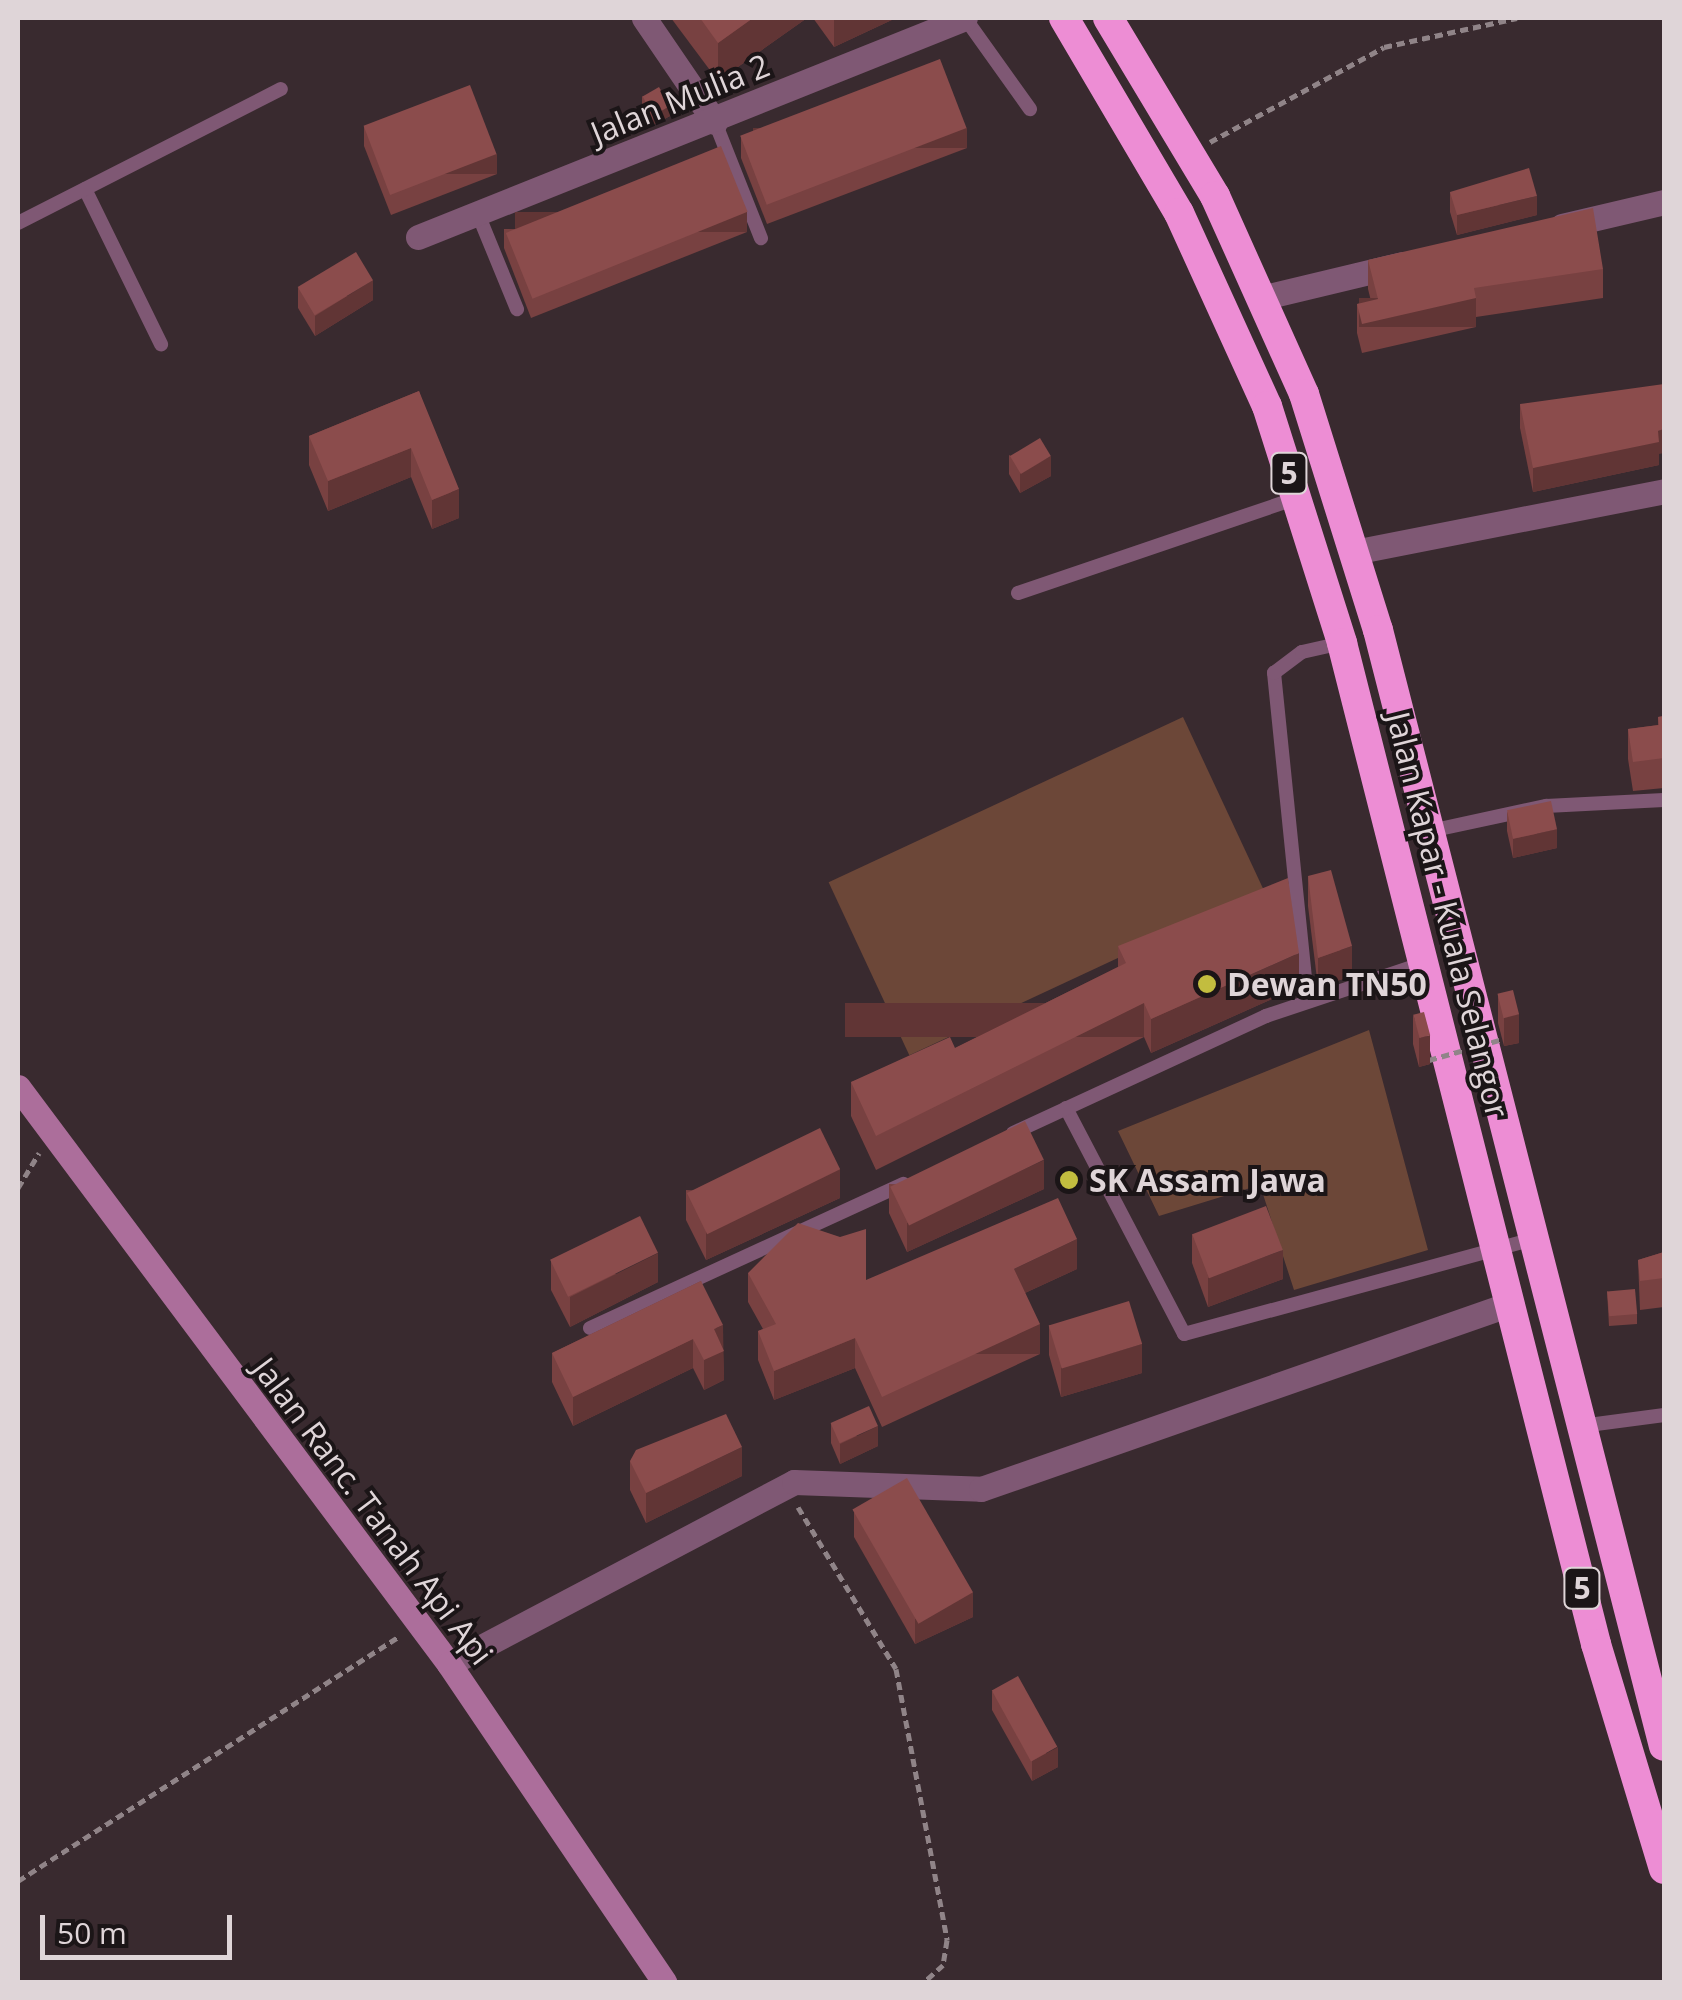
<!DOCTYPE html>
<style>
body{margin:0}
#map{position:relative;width:1682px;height:2000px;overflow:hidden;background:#392a2f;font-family:"Open Sans",sans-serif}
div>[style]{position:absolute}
.green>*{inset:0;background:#6c4738;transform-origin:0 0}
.path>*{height:5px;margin-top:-2.5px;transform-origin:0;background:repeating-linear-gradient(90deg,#908488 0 8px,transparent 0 13px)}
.lane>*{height:14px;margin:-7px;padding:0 7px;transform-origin:7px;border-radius:7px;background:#7f5874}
.street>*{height:25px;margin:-12.5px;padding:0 12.5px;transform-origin:12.5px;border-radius:12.5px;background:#7f5874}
.secondary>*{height:25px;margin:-12.5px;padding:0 12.5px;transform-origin:12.5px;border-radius:12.5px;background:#ac6e9b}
.highway>*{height:30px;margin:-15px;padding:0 15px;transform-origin:15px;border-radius:15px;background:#ed8dd4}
.path-bridge>*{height:5px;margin-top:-2.5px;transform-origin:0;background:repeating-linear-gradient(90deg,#908488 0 8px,transparent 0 13px)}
.wall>*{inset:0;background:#784141}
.shaded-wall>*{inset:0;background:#613535;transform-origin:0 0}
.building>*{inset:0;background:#8b4c4c;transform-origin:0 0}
.dots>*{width:28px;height:28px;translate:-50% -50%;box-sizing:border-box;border:5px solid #1b1517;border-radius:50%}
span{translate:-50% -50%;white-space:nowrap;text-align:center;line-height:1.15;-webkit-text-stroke:8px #1b1517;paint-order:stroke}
.shield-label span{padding:2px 8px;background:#1b1517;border:2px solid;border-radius:8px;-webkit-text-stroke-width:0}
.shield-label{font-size:30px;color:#dfd5d8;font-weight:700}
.street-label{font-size:32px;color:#dfd5d8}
.poi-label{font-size:32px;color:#dfd5d8;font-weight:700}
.left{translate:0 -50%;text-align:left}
.frame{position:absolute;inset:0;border:20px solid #dfd5d8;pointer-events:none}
.scale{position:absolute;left:40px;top:1915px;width:192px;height:45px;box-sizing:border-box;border:5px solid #dfd5d8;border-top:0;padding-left:12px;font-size:30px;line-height:35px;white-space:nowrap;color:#dfd5d8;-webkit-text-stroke:8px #1b1517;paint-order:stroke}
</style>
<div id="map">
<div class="green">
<i style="left:1183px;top:717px;width:191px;height:391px;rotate:65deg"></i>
<i style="clip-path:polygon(1369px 1030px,1428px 1250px,1294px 1290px,1260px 1185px,1159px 1216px,1118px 1131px)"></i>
</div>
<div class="path">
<i style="left:1210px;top:142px;width:198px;rotate:-28.6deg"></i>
<i style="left:1384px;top:47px;width:136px;rotate:-12.3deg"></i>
<i style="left:18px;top:1188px;width:41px;rotate:-59deg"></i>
<i style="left:798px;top:1507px;width:189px;rotate:58.8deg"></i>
<i style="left:896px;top:1669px;width:276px;rotate:79.3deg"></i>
<i style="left:947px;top:1940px;width:25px;rotate:99deg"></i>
<i style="left:943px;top:1965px;width:25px;rotate:138deg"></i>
<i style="left:18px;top:1881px;width:452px;rotate:-32.7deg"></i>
</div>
<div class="lane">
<i style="left:965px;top:18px;width:112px;rotate:54.5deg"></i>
<i style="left:715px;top:122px;width:125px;rotate:68.4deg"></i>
<i style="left:85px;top:189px;width:173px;rotate:63.9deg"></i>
<i style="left:478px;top:214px;width:103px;rotate:67.7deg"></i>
<i style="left:18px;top:223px;width:295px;rotate:-27deg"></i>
<i style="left:1018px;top:593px;width:295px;rotate:-18.8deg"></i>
<i style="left:1430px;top:831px;width:119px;rotate:-12.2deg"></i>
<i style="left:1546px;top:806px;width:118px;rotate:-2.9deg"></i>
<i style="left:1305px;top:978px;width:307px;rotate:-95.8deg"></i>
<i style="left:1274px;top:673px;width:35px;rotate:-37deg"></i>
<i style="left:1302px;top:652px;width:41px;rotate:-12.7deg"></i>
<i style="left:1066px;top:1108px;width:255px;rotate:62.4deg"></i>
<i style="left:1184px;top:1334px;width:362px;rotate:-15.2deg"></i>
<i style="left:1013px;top:1133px;width:279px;rotate:-24.8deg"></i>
<i style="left:1266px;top:1016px;width:167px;rotate:-18.5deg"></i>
<i style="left:590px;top:1328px;width:345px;rotate:-24.7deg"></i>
<i style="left:1581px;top:1426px;width:84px;rotate:-7.5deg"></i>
</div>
<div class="street">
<i style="left:644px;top:18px;width:126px;rotate:55.7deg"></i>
<i style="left:1562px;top:226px;width:105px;rotate:-13.2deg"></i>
<i style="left:418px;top:237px;width:589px;rotate:-21.82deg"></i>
<i style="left:1265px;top:297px;width:141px;rotate:-13.5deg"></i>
<i style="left:1354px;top:552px;width:316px;rotate:-11.1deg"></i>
<i style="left:449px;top:1664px;width:390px;rotate:-27.8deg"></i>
<i style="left:794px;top:1482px;width:187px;rotate:2.1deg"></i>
<i style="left:981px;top:1489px;width:560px;rotate:-19.28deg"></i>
</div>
<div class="secondary">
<i style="left:18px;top:1087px;width:720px;rotate:53.24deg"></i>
<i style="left:449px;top:1664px;width:384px;rotate:55.9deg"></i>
</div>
<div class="highway">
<i style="left:1064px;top:18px;width:226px;rotate:59.5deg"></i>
<i style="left:1179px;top:213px;width:212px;rotate:65.5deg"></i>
<i style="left:1267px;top:406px;width:249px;rotate:72.4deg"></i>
<i style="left:1342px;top:643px;width:1033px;rotate:75.76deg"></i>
<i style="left:1596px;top:1644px;width:235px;rotate:73.2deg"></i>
<i style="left:1108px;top:18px;width:208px;rotate:59deg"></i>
<i style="left:1215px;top:196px;width:217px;rotate:65.8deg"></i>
<i style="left:1304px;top:394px;width:247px;rotate:72.6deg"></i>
<i style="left:1378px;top:630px;width:1152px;rotate:75.63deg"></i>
</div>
<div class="path-bridge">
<i style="left:1429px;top:1060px;width:80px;rotate:-15.9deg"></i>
</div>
<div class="wall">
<i style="clip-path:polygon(671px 18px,807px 18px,718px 81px)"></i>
<i style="clip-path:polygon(813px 18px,896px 18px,834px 47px)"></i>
<i style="clip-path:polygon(642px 96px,670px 116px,653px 125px,642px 106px)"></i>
<i style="clip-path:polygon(364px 126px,497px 174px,391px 215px,364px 146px)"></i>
<i style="clip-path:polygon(741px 138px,967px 148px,767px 224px,741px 158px)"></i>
<i style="clip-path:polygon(1450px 192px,1537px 215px,1457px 235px,1450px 212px)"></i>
<i style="clip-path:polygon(504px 229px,747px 232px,531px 318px,504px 248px)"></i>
<i style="clip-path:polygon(1368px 260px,1603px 269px,1603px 298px,1476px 317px,1476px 327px,1362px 353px,1357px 333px,1357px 304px,1371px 301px,1368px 289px)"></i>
<i style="clip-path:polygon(298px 288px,373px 300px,315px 336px,298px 308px)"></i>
<i style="clip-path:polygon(419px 391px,459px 518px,432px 529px,411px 477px,328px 511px,309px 465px,309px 436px)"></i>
<i style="clip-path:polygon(1520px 404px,1659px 454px,1659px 465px,1533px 492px,1520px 428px)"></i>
<i style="clip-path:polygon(1009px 455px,1051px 476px,1020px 493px,1009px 474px)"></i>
<i style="clip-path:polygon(1664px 716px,1664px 788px,1633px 791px,1628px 759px,1628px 729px,1658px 725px,1658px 717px)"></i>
<i style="clip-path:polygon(1507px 812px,1557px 848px,1513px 858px,1507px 831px)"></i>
<i style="clip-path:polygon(1308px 876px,1352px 976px,1318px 987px,1308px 906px)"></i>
<i style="clip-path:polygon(1118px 946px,1299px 987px,1151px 1053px,1144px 1037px,876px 1170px,851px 1116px,851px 1082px,955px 1048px,1118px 967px)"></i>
<i style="clip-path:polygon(1498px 994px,1519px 1043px,1504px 1046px,1498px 1023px)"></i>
<i style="clip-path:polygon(1413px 1014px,1430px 1064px,1419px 1067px,1413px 1044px)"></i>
<i style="clip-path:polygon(889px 1184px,1044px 1189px,907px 1252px,889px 1213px)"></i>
<i style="clip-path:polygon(686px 1190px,840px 1198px,706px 1260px,686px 1220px)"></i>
<i style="clip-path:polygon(1192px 1234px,1283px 1279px,1208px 1307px,1192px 1263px)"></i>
<i style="clip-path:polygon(1664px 1252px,1664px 1307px,1640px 1310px,1638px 1260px)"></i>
<i style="clip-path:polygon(551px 1261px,658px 1282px,570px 1327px,551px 1290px)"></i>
<i style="clip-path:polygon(1077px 1269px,1025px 1293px,1040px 1354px,882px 1427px,855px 1368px,774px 1400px,758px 1360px,758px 1331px,763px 1329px,748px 1302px,748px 1273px,866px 1280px)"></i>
<i style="clip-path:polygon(701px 1281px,723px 1349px,724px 1380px,704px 1390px,693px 1368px,573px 1426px,552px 1382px,552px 1353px)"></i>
<i style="clip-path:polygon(1607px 1291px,1637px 1314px,1637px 1324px,1609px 1326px)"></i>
<i style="clip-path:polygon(1049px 1325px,1142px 1373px,1061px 1397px,1049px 1355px)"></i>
<i style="clip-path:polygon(831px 1423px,878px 1446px,840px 1464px,831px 1443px)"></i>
<i style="clip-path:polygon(630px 1461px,742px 1476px,646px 1523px,630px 1490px)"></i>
<i style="clip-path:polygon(854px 1512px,973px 1617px,915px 1644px,854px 1537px)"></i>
<i style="clip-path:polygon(992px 1691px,1058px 1767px,1032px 1781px,992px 1710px)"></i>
</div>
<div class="shaded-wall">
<i style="clip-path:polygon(753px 18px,807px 18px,718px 81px,718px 43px)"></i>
<i style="clip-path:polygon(834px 18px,896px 18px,834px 47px)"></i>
<i style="clip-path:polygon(670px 106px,670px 116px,653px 125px,653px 115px)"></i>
<i style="left:967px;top:128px;width:20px;height:214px;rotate:90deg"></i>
<i style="left:497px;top:154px;width:20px;height:114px;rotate:90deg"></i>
<i style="clip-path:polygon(1537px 196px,1537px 215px,1457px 235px,1457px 215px)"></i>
<i style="left:747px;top:212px;width:20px;height:232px;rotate:90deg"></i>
<i style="clip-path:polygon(373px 280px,373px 300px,315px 336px,315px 316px)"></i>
<i style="left:1476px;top:298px;width:29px;height:117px;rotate:90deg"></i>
<i style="clip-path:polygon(1664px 429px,1664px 453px,1659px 454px,1659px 465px,1533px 492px,1533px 468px)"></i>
<i style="clip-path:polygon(411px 448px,411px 477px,328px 511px,328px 481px)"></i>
<i style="clip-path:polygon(1051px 456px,1051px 476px,1020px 493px,1020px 473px)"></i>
<i style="clip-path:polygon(459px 489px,459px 518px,432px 529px,432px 500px)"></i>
<i style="clip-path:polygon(1557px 829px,1557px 848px,1513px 858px,1513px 839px)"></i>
<i style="clip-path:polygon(1352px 946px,1352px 976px,1318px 987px,1318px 958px)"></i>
<i style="clip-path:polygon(1299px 953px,1299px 987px,1151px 1053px,1151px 1019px)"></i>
<i style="left:1144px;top:1003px;width:34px;height:299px;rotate:90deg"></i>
<i style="clip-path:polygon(1519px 1014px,1519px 1043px,1504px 1046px,1504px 1017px)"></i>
<i style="clip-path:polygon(1430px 1035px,1430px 1064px,1419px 1067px,1419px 1038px)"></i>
<i style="clip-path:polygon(1044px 1160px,1044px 1189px,907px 1252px,907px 1223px)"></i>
<i style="clip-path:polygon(840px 1169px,840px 1198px,706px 1260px,706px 1231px)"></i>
<i style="clip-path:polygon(1077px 1239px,1077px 1269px,1014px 1298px,1014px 1269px)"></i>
<i style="clip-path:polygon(1283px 1250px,1283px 1279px,1208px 1307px,1208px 1278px)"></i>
<i style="clip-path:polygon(658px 1253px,658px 1282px,570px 1327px,570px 1297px)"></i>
<i style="left:1040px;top:1324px;width:30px;height:174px;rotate:90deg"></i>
<i style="clip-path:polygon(723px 1325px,724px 1380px,704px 1390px,704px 1360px,714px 1329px)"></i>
<i style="clip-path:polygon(855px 1338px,855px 1368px,774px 1400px,774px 1371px)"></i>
<i style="clip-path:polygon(693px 1339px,693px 1368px,573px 1426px,573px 1397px)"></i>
<i style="clip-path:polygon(1142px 1344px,1142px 1373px,1061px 1397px,1061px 1368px)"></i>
<i style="clip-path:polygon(878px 1426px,878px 1446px,840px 1464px,840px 1444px)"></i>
<i style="clip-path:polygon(742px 1447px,742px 1476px,646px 1523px,646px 1493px)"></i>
<i style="clip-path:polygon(973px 1592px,973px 1617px,915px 1644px,915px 1619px)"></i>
<i style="clip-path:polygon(1058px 1747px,1058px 1767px,1032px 1781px,1032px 1761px)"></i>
</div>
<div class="building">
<i style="clip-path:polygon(700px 18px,753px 18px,718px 43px)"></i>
<i style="left:940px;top:59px;width:74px;height:214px;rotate:69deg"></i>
<i style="left:470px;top:85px;width:74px;height:114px;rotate:69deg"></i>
<i style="left:659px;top:87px;width:22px;height:19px;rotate:60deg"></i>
<i style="left:721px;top:146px;width:71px;height:232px;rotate:68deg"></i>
<i style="clip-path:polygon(1529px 168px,1537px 196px,1457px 215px,1450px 192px)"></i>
<i style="clip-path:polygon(1593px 208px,1603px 269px,1474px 288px,1476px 298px,1362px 324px,1357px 304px,1378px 299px,1368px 260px)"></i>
<i style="left:356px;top:252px;width:33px;height:68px;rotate:59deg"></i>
<i style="clip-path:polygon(1664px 384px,1664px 429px,1658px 431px,1659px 442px,1533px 468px,1520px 404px)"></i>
<i style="clip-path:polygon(419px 391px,459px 489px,432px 500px,411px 448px,328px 481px,309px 436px)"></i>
<i style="left:1040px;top:438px;width:21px;height:35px;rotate:59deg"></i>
<i style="clip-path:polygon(1664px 716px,1664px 758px,1633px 762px,1628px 729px,1659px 725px,1658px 717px)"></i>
<i style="left:1551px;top:801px;width:29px;height:45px;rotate:78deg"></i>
<i style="clip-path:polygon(1331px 870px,1352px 946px,1318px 958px,1308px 876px)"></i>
<i style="clip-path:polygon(1288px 878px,1299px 953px,1151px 1019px,1144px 1003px,876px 1136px,851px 1082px,950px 1037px,955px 1048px,1126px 963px,1118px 946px)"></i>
<i style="left:1513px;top:990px;width:25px;height:16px;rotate:76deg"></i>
<i style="left:1424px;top:1012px;width:24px;height:11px;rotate:75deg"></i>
<i style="left:1025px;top:1121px;width:43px;height:150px;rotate:64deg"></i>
<i style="left:820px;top:1128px;width:46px;height:148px;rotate:64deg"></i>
<i style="clip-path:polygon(1058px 1198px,1077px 1239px,1014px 1269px,1040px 1324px,882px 1397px,855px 1338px,774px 1371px,758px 1331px,776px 1324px,748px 1273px,798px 1223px,840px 1237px,866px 1229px,866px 1280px)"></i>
<i style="left:1266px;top:1206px;width:47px;height:79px;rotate:69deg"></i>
<i style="left:640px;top:1216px;width:41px;height:100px;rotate:64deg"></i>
<i style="clip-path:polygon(1664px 1252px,1664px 1278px,1640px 1281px,1638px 1260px)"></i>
<i style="clip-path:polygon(701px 1281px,723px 1325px,714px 1329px,724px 1351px,704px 1360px,693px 1339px,573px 1397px,552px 1353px)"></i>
<i style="left:1635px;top:1289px;width:25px;height:28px;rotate:85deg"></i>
<i style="left:1129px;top:1301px;width:45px;height:84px;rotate:73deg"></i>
<i style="left:869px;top:1406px;width:22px;height:42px;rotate:66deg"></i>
<i style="clip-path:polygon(726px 1414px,742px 1447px,646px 1493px,630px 1461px,636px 1450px)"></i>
<i style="left:907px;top:1478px;width:132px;height:63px;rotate:60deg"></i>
<i style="left:1018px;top:1676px;width:81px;height:30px;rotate:61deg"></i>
</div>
<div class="dots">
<i style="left:1207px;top:984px;background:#c2bd3f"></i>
<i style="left:1069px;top:1180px;background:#c2bd3f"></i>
</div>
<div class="shield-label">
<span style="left:1289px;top:473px">5</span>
<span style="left:1582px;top:1588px">5</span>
</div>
<div class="street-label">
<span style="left:680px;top:99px;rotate:-22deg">Jalan Mulia 2</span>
<span style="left:1448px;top:915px;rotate:76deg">Jalan Kapar - Kuala Selangor</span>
<span style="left:373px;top:1511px;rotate:53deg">Jalan Ranc. Tanah Api Api</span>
</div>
<div class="poi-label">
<span class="left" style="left:1227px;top:984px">Dewan TN50</span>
<span class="left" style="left:1089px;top:1180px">SK Assam Jawa</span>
</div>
<div class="frame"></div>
<div class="scale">50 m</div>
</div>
